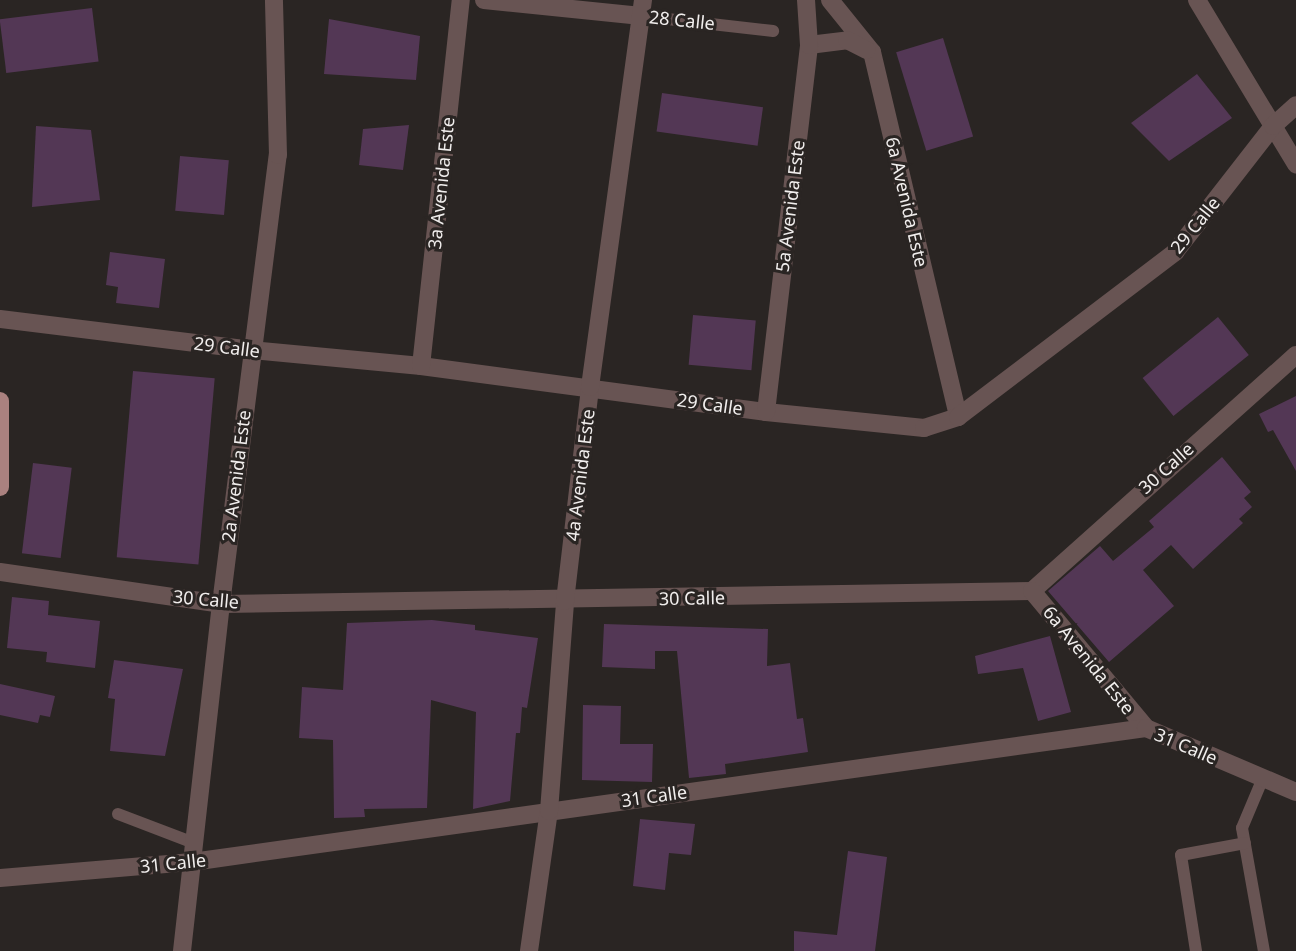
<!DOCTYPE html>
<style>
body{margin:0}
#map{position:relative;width:1296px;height:951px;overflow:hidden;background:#2a2523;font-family:"Noto Sans",sans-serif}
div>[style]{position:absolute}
.building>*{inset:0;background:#533755;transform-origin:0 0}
.lane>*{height:12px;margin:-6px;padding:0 6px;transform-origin:6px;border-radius:6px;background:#685453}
.street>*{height:18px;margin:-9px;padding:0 9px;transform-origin:9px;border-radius:9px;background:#685453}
.primary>*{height:18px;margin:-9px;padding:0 9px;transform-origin:9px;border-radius:9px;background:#aa817f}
span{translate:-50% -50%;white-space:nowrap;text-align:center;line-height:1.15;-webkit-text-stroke:6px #2a2523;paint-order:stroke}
.street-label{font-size:18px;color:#f1eeed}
</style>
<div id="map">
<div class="building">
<i style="left:92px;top:8px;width:54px;height:93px;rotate:83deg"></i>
<i style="clip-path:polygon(329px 19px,420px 36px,416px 80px,324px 74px)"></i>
<i style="left:943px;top:38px;width:103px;height:49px;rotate:73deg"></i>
<i style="clip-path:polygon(1197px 74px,1232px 118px,1169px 161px,1131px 123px)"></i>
<i style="left:662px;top:93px;width:102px;height:39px;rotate:8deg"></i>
<i style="clip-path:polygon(409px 125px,403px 170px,359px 165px,363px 129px)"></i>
<i style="clip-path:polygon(36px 126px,91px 130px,100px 200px,32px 207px)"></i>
<i style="left:180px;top:156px;width:49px;height:55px;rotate:5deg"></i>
<i style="clip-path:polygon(110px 252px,165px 259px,159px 308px,116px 303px,118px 287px,106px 285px)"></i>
<i style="left:693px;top:315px;width:63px;height:50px;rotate:5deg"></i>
<i style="left:1218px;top:317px;width:49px;height:97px;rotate:51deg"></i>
<i style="left:133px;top:371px;width:82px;height:187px;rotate:5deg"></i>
<i style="clip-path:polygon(1296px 396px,1296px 471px,1273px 430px,1268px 432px,1259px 414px)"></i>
<i style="clip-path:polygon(1222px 457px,1251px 492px,1244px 498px,1252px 507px,1239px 519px,1243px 523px,1193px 569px,1171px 545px,1143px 570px,1174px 606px,1109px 662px,1048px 591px,1100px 546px,1113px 561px,1154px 527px,1149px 521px)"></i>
<i style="left:33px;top:463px;width:39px;height:91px;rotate:7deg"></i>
<i style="clip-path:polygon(12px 597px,49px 601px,48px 615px,100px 621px,95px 668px,46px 662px,47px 652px,7px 648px)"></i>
<i style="clip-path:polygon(432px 620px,475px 625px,475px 630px,538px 638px,527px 708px,522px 707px,520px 733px,516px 733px,510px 801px,473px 809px,476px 712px,431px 700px,427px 808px,364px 809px,365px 817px,334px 818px,333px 740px,299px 738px,302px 687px,343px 690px,347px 623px)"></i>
<i style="clip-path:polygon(604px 624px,768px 629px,767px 666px,790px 663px,797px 719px,803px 718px,808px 752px,725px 764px,726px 774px,689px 778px,677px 651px,655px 651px,655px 669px,602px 667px)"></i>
<i style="clip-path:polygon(1050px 636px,1071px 712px,1038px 721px,1023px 668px,978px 674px,975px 656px)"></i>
<i style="clip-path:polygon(114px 660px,183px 669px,165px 756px,110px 751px,115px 699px,108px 698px)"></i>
<i style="clip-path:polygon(0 684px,55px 696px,50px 717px,40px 715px,38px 723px,0 715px)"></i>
<i style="clip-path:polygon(583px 705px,621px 706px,620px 744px,653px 744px,652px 782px,582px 780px)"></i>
<i style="clip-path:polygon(640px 819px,695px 824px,691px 855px,669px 853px,665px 890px,633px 886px)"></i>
<i style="clip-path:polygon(848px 851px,887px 857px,875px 951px,794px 951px,794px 931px,837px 935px)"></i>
</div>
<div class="lane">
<i style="left:641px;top:16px;width:133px;rotate:6.5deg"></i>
<i style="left:1263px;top:778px;width:54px;rotate:112.8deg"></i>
<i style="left:1242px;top:828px;width:125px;rotate:79.9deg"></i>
<i style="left:118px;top:814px;width:81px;rotate:20.9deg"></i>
<i style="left:1196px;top:951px;width:97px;rotate:-98.9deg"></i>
<i style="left:1181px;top:855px;width:65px;rotate:-10.6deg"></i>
</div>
<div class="street">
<i style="left:484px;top:0;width:158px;rotate:5.8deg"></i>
<i style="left:830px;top:0;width:67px;rotate:51.1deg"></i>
<i style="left:872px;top:52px;width:375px;rotate:76.7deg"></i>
<i style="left:1197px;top:0;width:192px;rotate:58.9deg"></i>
<i style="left:809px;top:45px;width:38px;rotate:-7deg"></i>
<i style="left:847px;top:40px;width:22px;rotate:27deg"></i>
<i style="left:0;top:319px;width:254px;rotate:7deg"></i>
<i style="left:252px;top:350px;width:170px;rotate:5.4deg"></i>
<i style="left:421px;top:366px;width:348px;rotate:7.6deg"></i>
<i style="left:766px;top:412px;width:159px;rotate:5.8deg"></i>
<i style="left:924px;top:428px;width:36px;rotate:-18deg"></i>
<i style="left:958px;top:417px;width:273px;rotate:-37.2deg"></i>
<i style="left:1175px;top:252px;width:160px;rotate:-52.1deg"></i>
<i style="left:1273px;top:126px;width:31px;rotate:-42deg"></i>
<i style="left:421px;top:366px;width:368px;rotate:-83.8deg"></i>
<i style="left:766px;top:412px;width:370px;rotate:-83.3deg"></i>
<i style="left:809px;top:45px;width:45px;rotate:-93.8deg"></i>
<i style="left:0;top:572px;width:223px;rotate:8.2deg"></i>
<i style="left:221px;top:604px;width:811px;rotate:-0.92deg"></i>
<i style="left:1032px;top:591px;width:354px;rotate:-41.8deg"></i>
<i style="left:1032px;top:591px;width:178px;rotate:50.2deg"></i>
<i style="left:0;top:878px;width:193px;rotate:-4.8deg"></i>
<i style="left:192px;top:862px;width:963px;rotate:-8deg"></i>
<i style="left:1146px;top:728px;width:163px;rotate:23.1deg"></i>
<i style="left:182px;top:951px;width:349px;rotate:-83.6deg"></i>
<i style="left:221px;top:604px;width:453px;rotate:-82.8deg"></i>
<i style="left:278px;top:155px;width:155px;rotate:-91.5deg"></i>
<i style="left:529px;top:951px;width:141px;rotate:-81.9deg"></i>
<i style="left:549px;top:811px;width:211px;rotate:-85.6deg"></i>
<i style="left:565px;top:601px;width:215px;rotate:-83.3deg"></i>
<i style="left:590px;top:387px;width:391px;rotate:-82.2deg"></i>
</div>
<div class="primary">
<i style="left:0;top:401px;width:86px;rotate:90deg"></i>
</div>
<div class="street-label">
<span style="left:682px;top:20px;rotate:6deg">28 Calle</span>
<span style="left:441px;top:183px;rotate:-84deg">3a Avenida Este</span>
<span style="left:907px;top:202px;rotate:77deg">6a Avenida Este</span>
<span style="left:790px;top:206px;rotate:-83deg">5a Avenida Este</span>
<span style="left:1195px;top:225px;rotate:-51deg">29 Calle</span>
<span style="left:227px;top:347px;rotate:7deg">29 Calle</span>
<span style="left:710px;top:404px;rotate:8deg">29 Calle</span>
<span style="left:1166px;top:468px;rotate:-42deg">30 Calle</span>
<span style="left:580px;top:475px;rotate:-83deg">4a Avenida Este</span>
<span style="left:236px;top:476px;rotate:-83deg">2a Avenida Este</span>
<span style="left:692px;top:598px;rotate:-1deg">30 Calle</span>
<span style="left:206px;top:599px;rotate:5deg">30 Calle</span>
<span style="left:1089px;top:660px;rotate:51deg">6a Avenida Este</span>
<span style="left:1186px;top:746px;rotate:23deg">31 Calle</span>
<span style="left:654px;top:796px;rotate:-8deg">31 Calle</span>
<span style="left:173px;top:863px;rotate:-6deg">31 Calle</span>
</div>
</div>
